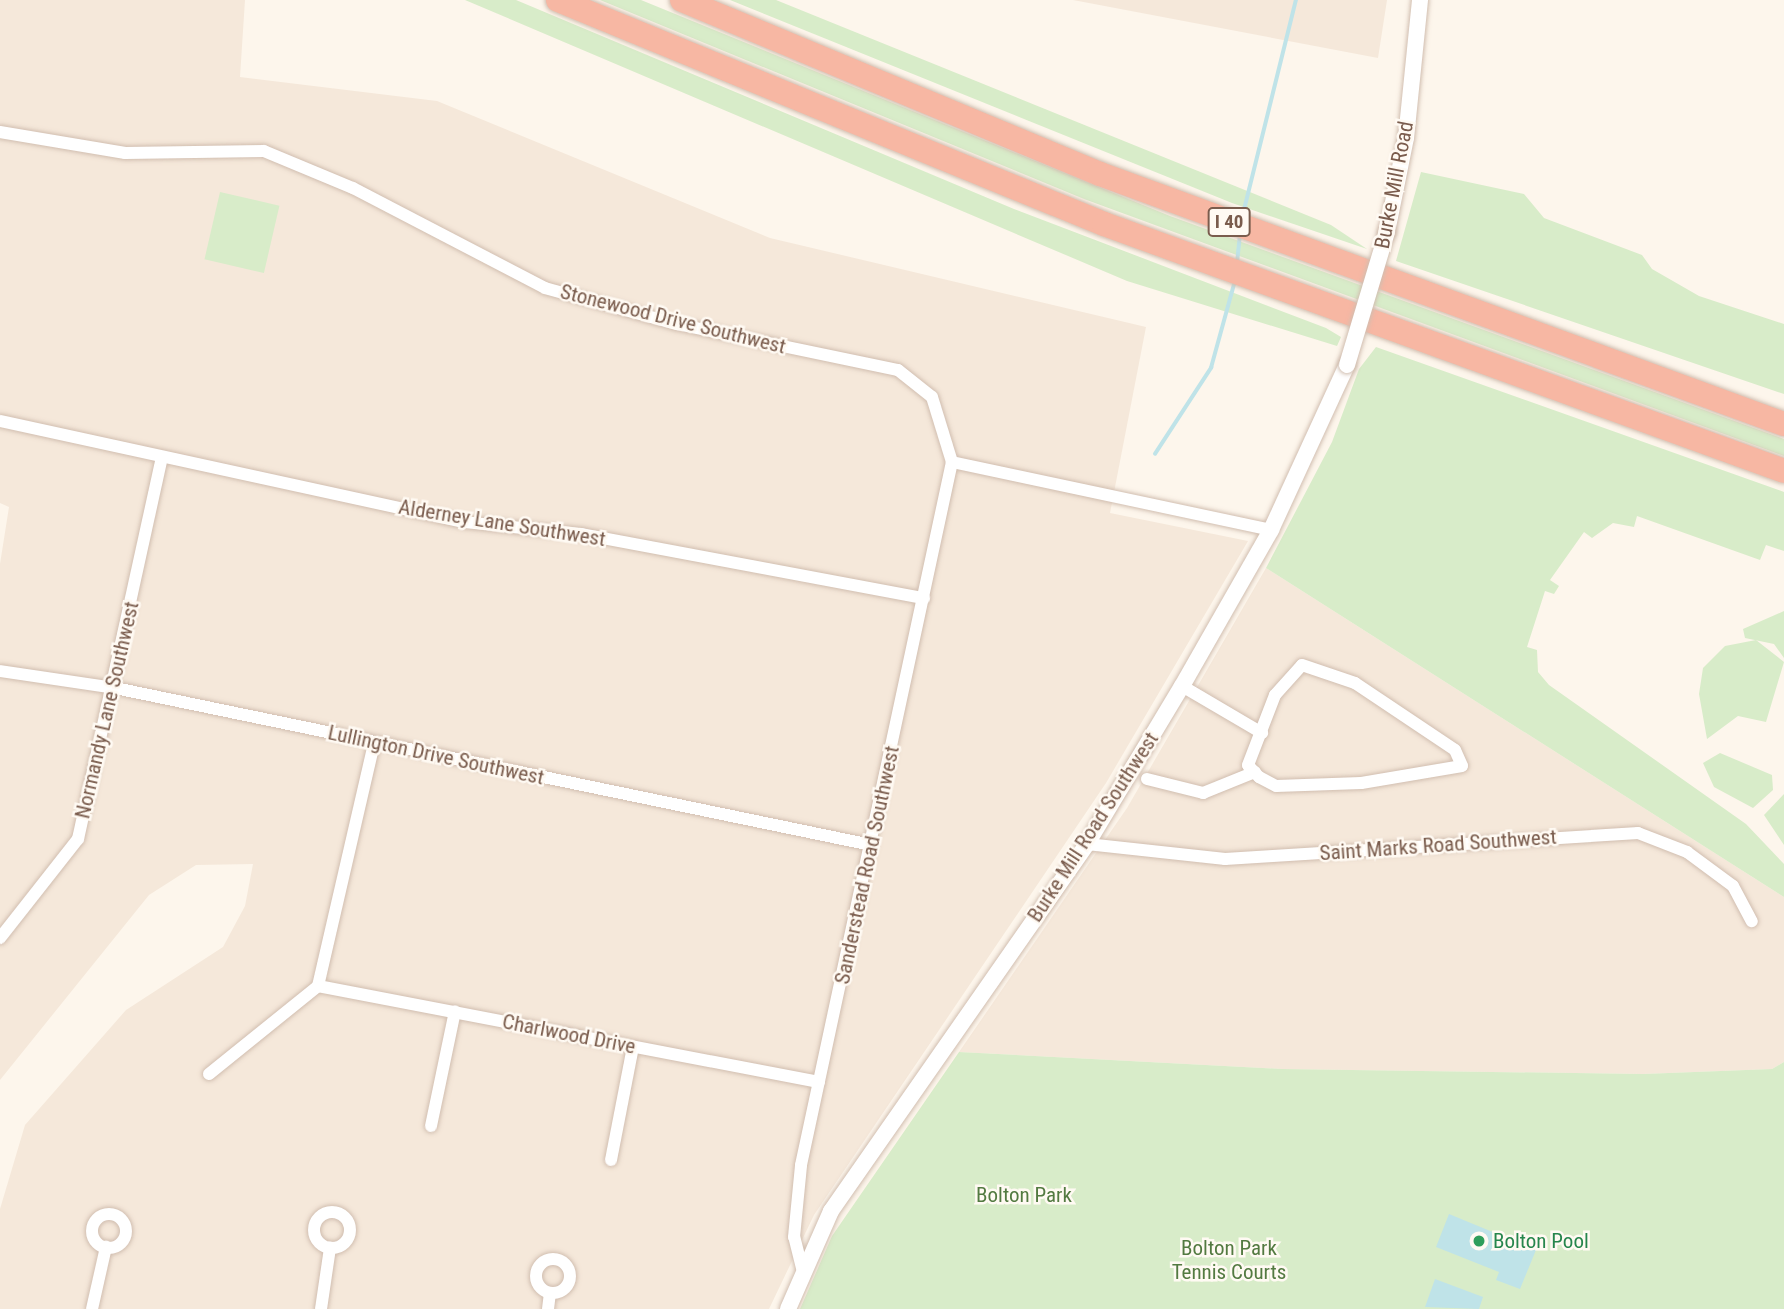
<!DOCTYPE html>
<style>
body{margin:0}
#map{position:relative;width:1784px;height:1309px;overflow:hidden;background:#fdf6ec;font-family:"Roboto Condensed",sans-serif}
div>[style]{position:absolute}
.residential>*{inset:0;background:#f5e8da}
.green>*{inset:0;background:#d8ecc9;transform-origin:0 0}
.water>*{inset:0;background:#bfe3e8}
.stream>*{height:3.5px;margin:-1.75px;padding:0 1.75px;transform-origin:1.75px;border-radius:1.75px;background:#bfe3e8}
.roads{filter:drop-shadow(0 0 2px #d1beb0) drop-shadow(0 0 2px #d1beb0)}
.minor>*{height:12px;margin:-6px;padding:0 6px;transform-origin:6px;border-radius:6px;background:#fff}
.minor>.ring{margin:-6px;padding:0;box-sizing:content-box;background:none;border:12px solid #fff;border-radius:50%}
.tertiary>*{height:16px;margin:-8px;padding:0 8px;transform-origin:8px;border-radius:8px;background:#fff}
.motorway>*{height:24px;margin:-12px;padding:0 12px;transform-origin:12px;border-radius:12px;background:#f7b7a3}
.bridges{filter:drop-shadow(0 0 2px #d1beb0) drop-shadow(0 0 2px #d1beb0)}
.tertiary-bridge>*{height:16px;margin:-8px;padding:0 8px;transform-origin:8px;border-radius:8px;background:#fff}
.dots>*{width:19px;height:19px;translate:-50% -50%;box-sizing:border-box;border:4px solid #fffaf3;border-radius:50%}
span{translate:-50% -50%;white-space:nowrap;text-align:center;line-height:1.15;-webkit-text-stroke:5px #fffaf3;paint-order:stroke}
.shield-label span{padding:2px 5px;background:#fffaf3;border:2px solid;border-radius:5px;-webkit-text-stroke-width:0}
.shield-label{font-size:19px;color:#7a5c4d;font-weight:700}
.street-label{font-size:21px;color:#7a5c4d}
.park-label{font-size:21px;color:#537a41}
.leisure-label{font-size:21px;color:#27864d}
.left{translate:0 -50%;text-align:left}
</style>
<div id="map">
<div class="residential">
<i style="clip-path:polygon(0 0,245px 0,240px 77px,437px 101px,770px 238px,1146px 327px,1110px 513px,1248px 541px,1106px 783px,814px 1215px,769px 1309px,0 1309px,0 1209px,25px 1125px,126px 1010px,223px 947px,245px 906px,253px 864px,196px 865px,149px 895px,0 1080px,0 564px,9px 507px,0 503px)"></i>
<i style="clip-path:polygon(1073px 0,1387px 0,1378px 58px)"></i>
<i style="clip-path:polygon(1266px 568px,1784px 897px,1784px 1062px,1772px 1069px,1643px 1074px,1282px 1069px,959px 1052px,1127px 808px)"></i>
</div>
<div class="green">
<i style="clip-path:polygon(465px 0,516px 0,1014px 209px,1326px 328px,1341px 337px,1337px 346px,1127px 281px)"></i>
<i style="clip-path:polygon(600px 0,641px 0,1170px 216px,1784px 439px,1784px 456px,1084px 199px)"></i>
<i style="clip-path:polygon(730px 0,776px 0,1331px 225px,1367px 249px,1232px 203px)"></i>
<i style="clip-path:polygon(1421px 172px,1524px 194px,1544px 218px,1642px 255px,1652px 269px,1699px 296px,1784px 324px,1784px 394px,1396px 261px)"></i>
<i style="left:220px;top:192px;width:61px;height:69px;rotate:13deg"></i>
<i style="clip-path:polygon(1376px 347px,1784px 492px,1784px 551px,1766px 545px,1760px 560px,1637px 516px,1634px 527px,1613px 523px,1592px 538px,1584px 532px,1550px 580px,1559px 586px,1554px 594px,1545px 591px,1527px 647px,1537px 650px,1538px 672px,1549px 685px,1746px 824px,1784px 864px,1784px 897px,1266px 568px,1332px 442px,1359px 369px)"></i>
<i style="clip-path:polygon(1784px 611px,1784px 658px,1774px 644px,1745px 638px,1743px 629px)"></i>
<i style="clip-path:polygon(1756px 640px,1784px 662px,1766px 722px,1738px 716px,1707px 739px,1699px 694px,1703px 668px,1725px 646px)"></i>
<i style="clip-path:polygon(1720px 753px,1772px 775px,1773px 790px,1753px 808px,1714px 787px,1703px 763px)"></i>
<i style="clip-path:polygon(1784px 794px,1784px 845px,1764px 815px)"></i>
<i style="clip-path:polygon(959px 1052px,1282px 1069px,1643px 1074px,1772px 1069px,1784px 1062px,1784px 1309px,800px 1309px,832px 1236px)"></i>
</div>
<div class="water">
<i style="clip-path:polygon(1449px 1214px,1536px 1250px,1520px 1289px,1496px 1280px,1499px 1272px,1436px 1247px)"></i>
<i style="clip-path:polygon(1435px 1279px,1483px 1297px,1479px 1309px,1425px 1307px)"></i>
</div>
<div class="stream">
<i style="left:1242px;top:218px;width:225px;rotate:-76.1deg"></i>
<i style="left:1237px;top:263px;width:27px;rotate:-84deg"></i>
<i style="left:1155px;top:454px;width:103px;rotate:-56.9deg"></i>
<i style="left:1211px;top:368px;width:90px;rotate:-74.6deg"></i>
</div>
<div class="roads">
<div class="minor">
<i style="left:0;top:132px;width:127px;rotate:9.5deg"></i>
<i style="left:125px;top:153px;width:139px;rotate:-0.8deg"></i>
<i style="left:264px;top:151px;width:96px;rotate:22.6deg"></i>
<i style="left:353px;top:188px;width:216px;rotate:27.5deg"></i>
<i style="left:545px;top:288px;width:137px;rotate:15.3deg"></i>
<i style="left:677px;top:324px;width:226px;rotate:11.8deg"></i>
<i style="left:898px;top:370px;width:43px;rotate:38.5deg"></i>
<i style="left:932px;top:397px;width:68px;rotate:72.9deg"></i>
<i style="left:952px;top:462px;width:326px;rotate:12deg"></i>
<i style="left:0;top:421px;width:475px;rotate:12.3deg"></i>
<i style="left:464px;top:522px;width:118px;rotate:5.9deg"></i>
<i style="left:581px;top:534px;width:349px;rotate:10.6deg"></i>
<i style="left:1302px;top:665px;width:56px;rotate:18.8deg"></i>
<i style="left:1355px;top:683px;width:120px;rotate:33.8deg"></i>
<i style="left:1455px;top:750px;width:17px;rotate:66deg"></i>
<i style="left:1462px;top:766px;width:102px;rotate:170.4deg"></i>
<i style="left:1361px;top:783px;width:85px;rotate:178deg"></i>
<i style="left:1276px;top:786px;width:19px;rotate:-152deg"></i>
<i style="left:1259px;top:777px;width:16px;rotate:-133deg"></i>
<i style="left:1248px;top:765px;width:75px;rotate:-68.9deg"></i>
<i style="left:1275px;top:695px;width:40px;rotate:-48deg"></i>
<i style="left:0;top:671px;width:116px;rotate:8.4deg"></i>
<i style="left:115px;top:688px;width:772px;rotate:11.73deg"></i>
<i style="left:1182px;top:686px;width:93px;rotate:30.4deg"></i>
<i style="left:1147px;top:779px;width:58px;rotate:14deg"></i>
<i style="left:1203px;top:793px;width:56px;rotate:-22deg"></i>
<i style="left:1087px;top:844px;width:139px;rotate:6.2deg"></i>
<i style="left:1225px;top:859px;width:414px;rotate:-3.6deg"></i>
<i style="left:1638px;top:833px;width:53px;rotate:21.2deg"></i>
<i style="left:1687px;top:852px;width:57px;rotate:36.5deg"></i>
<i style="left:1733px;top:886px;width:40px;rotate:62deg"></i>
<i style="left:0;top:938px;width:126px;rotate:-51.8deg"></i>
<i style="left:78px;top:839px;width:390px;rotate:-77.6deg"></i>
<i style="left:318px;top:986px;width:510px;rotate:10.85deg"></i>
<i style="left:209px;top:1074px;width:140px;rotate:-38.9deg"></i>
<i style="left:318px;top:986px;width:249px;rotate:-77deg"></i>
<i style="left:431px;top:1126px;width:117px;rotate:-78.2deg"></i>
<i style="left:611px;top:1160px;width:115px;rotate:-79deg"></i>
<i class="ring" style="left:314px;top:1212px;width:24px;height:24px"></i>
<i class="ring" style="left:92px;top:1214px;width:22px;height:22px"></i>
<i class="ring" style="left:536px;top:1259px;width:22px;height:22px"></i>
<i style="left:802px;top:1268px;width:32px;rotate:-104deg"></i>
<i style="left:794px;top:1237px;width:72px;rotate:-84.4deg"></i>
<i style="left:801px;top:1165px;width:719px;rotate:-77.88deg"></i>
<i style="left:92px;top:1309px;width:64px;rotate:-77.3deg"></i>
<i style="left:321px;top:1309px;width:62px;rotate:-81.6deg"></i>
<i style="left:548px;top:1309px;width:16px;rotate:-83deg"></i>
</div>
<div class="tertiary">
<i style="left:1387px;top:232px;width:96px;rotate:-78.6deg"></i>
<i style="left:1406px;top:138px;width:139px;rotate:-84.2deg"></i>
<i style="left:788px;top:1309px;width:107px;rotate:-66.3deg"></i>
<i style="left:831px;top:1211px;width:447px;rotate:-55.1deg"></i>
<i style="left:1087px;top:844px;width:184px;rotate:-59deg"></i>
<i style="left:1182px;top:686px;width:180px;rotate:-60.3deg"></i>
<i style="left:1271px;top:530px;width:182px;rotate:-65.3deg"></i>
</div>
<div class="motorway">
<i style="left:558px;top:0;width:590px;rotate:22.31deg"></i>
<i style="left:1104px;top:224px;width:723px;rotate:19.96deg"></i>
<i style="left:682px;top:0;width:453px;rotate:22.6deg"></i>
<i style="left:1100px;top:174px;width:728px;rotate:20.08deg"></i>
</div>
</div>
<div class="bridges">
<div class="tertiary-bridge">
<i style="left:1347px;top:365px;width:139px;rotate:-73.3deg"></i>
</div>
</div>
<div class="dots">
<i style="left:1479px;top:1241px;background:#2e9e5b"></i>
</div>
<div class="shield-label">
<span style="left:1229px;top:222px">I 40</span>
</div>
<div class="street-label">
<span style="left:1394px;top:185px;rotate:-79deg">Burke Mill Road</span>
<span style="left:673px;top:319px;rotate:14deg">Stonewood Drive Southwest</span>
<span style="left:502px;top:523px;rotate:9deg">Alderney Lane Southwest</span>
<span style="left:107px;top:710px;rotate:-77deg">Normandy Lane Southwest</span>
<span style="left:436px;top:755px;rotate:12deg">Lullington Drive Southwest</span>
<span style="left:1093px;top:827px;rotate:-57deg">Burke Mill Road Southwest</span>
<span style="left:1438px;top:845px;rotate:-4deg">Saint Marks Road Southwest</span>
<span style="left:867px;top:865px;rotate:-78deg">Sanderstead Road Southwest</span>
<span style="left:569px;top:1034px;rotate:11deg">Charlwood Drive</span>
</div>
<div class="park-label">
<span style="left:1024px;top:1195px">Bolton Park</span>
<span style="left:1229px;top:1260px">Bolton Park<br>Tennis Courts</span>
</div>
<div class="leisure-label">
<span class="left" style="left:1493px;top:1241px">Bolton Pool</span>
</div>
</div>
